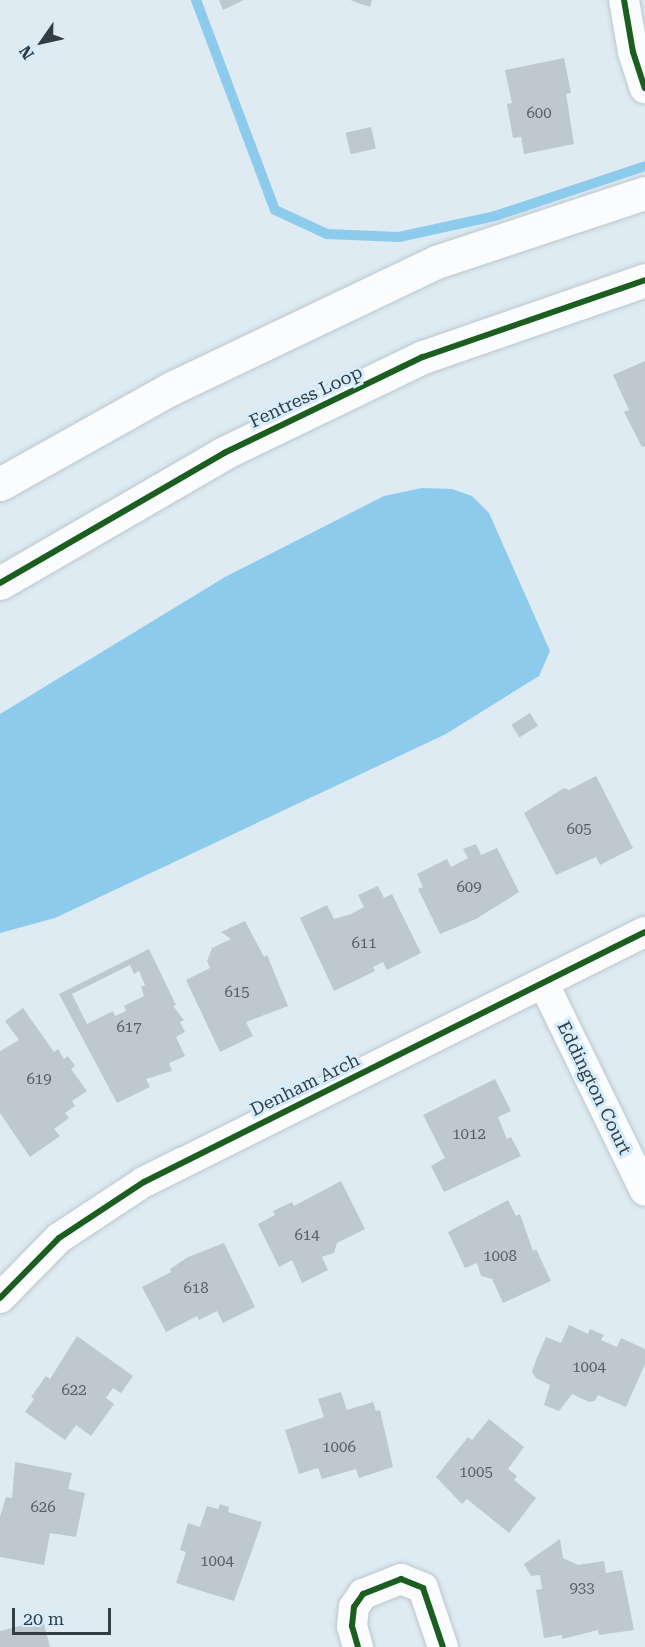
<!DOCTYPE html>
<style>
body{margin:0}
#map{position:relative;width:645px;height:1647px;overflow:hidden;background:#deebf3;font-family:"Roboto Serif",serif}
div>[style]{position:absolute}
.water>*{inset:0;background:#8dcbed}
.stream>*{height:10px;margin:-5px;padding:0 5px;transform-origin:5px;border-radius:5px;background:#8dcbed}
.building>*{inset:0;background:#bec8cf;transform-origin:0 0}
.roads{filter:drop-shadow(0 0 2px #bcc7cd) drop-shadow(0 0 2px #bcc7cd)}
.street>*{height:30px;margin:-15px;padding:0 15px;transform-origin:15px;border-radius:15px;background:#fafcfd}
.secondary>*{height:33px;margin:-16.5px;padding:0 16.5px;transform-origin:16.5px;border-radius:16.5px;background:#fafcfd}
.cycleway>*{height:6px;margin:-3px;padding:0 3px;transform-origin:3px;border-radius:3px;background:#1b5e20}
span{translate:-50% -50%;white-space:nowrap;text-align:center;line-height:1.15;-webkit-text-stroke:6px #d5edfc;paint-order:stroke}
.number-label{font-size:15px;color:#566066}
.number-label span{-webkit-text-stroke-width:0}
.street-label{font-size:18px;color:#343d43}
.north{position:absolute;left:12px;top:12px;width:60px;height:60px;-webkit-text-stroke:4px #d5edfc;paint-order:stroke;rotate:236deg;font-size:16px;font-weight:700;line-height:24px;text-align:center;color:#343d43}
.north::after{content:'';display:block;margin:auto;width:21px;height:27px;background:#343d43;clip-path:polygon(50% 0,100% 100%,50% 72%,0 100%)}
.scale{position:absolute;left:12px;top:1608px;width:99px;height:27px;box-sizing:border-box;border:3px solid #343d43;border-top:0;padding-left:8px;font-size:18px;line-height:21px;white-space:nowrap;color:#343d43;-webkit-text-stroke:4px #d5edfc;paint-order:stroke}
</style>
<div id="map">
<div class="water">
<i style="clip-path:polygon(422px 488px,452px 489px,472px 496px,489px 513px,550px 651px,539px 676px,446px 734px,55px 918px,0 933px,0 714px,225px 577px,384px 496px)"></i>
</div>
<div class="stream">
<i style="left:196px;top:0;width:224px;rotate:69.4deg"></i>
<i style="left:275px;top:210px;width:57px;rotate:24.8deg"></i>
<i style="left:327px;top:234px;width:72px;rotate:2.4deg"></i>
<i style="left:399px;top:237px;width:98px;rotate:-12.3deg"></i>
<i style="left:495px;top:216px;width:158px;rotate:-18.4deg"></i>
</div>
<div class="building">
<i style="clip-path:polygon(219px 0,244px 0,223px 10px)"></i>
<i style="clip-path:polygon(350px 0,372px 0,370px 7px)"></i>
<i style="clip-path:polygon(564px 58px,571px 93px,566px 94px,574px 144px,524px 154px,521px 137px,513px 138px,507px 104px,512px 103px,505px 70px)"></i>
<i style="left:371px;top:127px;width:22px;height:26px;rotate:77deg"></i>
<i style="clip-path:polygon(645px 361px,645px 446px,642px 447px,624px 412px,629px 410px,613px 375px)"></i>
<i style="left:530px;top:713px;width:15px;height:22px;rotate:58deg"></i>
<i style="clip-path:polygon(596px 776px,633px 848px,600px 865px,596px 857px,556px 875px,524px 813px,564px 788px,569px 790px)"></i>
<i style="clip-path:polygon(476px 844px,481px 855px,497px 848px,519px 892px,476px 919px,440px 934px,418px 889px,423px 887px,417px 874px,447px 859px,451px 867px,468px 858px,463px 849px)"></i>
<i style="clip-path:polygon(378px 886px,384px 898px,392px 894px,421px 953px,387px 970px,383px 962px,373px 967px,375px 971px,334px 991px,300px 918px,327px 905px,334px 919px,351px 914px,364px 907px,358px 895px)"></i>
<i style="clip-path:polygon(245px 921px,264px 957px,267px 955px,288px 1006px,246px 1022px,253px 1036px,220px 1052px,186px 980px,210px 968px,207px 961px,212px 948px,231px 939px,221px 932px)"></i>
<i style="clip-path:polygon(evenodd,149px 949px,176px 1005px,173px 1006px,184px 1020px,180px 1022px,185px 1032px,176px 1037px,185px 1056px,169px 1063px,172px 1071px,146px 1079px,150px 1087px,117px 1103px,59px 994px,149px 949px,130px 965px,134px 974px,139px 971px,145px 985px,141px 987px,144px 996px,124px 1006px,126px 1011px,115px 1016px,113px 1011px,87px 1024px,72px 994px,130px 965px)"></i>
<i style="clip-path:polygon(23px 1008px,54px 1052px,58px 1049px,64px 1059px,68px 1056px,75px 1066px,71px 1069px,87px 1091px,72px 1101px,75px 1106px,65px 1113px,69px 1118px,54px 1129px,60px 1136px,30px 1157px,0 1113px,0 1051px,19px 1040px,5px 1021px)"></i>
<i style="clip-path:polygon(495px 1079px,511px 1111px,498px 1117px,507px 1139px,511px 1137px,521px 1156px,444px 1192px,431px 1166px,445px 1158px,423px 1115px)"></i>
<i style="clip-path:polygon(341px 1181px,365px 1229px,337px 1243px,334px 1253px,322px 1257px,328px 1270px,302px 1283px,292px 1260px,279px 1267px,258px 1224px,275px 1215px,273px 1211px,292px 1202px,294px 1206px)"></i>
<i style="clip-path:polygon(508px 1200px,516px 1216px,520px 1214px,533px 1251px,536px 1249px,551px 1281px,503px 1303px,492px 1279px,481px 1276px,477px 1263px,465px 1268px,448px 1232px)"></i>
<i style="clip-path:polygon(224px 1243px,255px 1307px,223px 1323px,217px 1311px,199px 1320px,197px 1316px,166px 1332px,142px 1287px,171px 1272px,170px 1269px,188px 1257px)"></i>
<i style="clip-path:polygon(569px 1325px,588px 1334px,590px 1329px,604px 1335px,601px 1340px,617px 1347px,621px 1338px,645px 1349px,645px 1364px,626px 1407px,598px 1395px,595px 1401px,589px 1402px,572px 1394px,559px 1411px,544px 1405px,550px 1385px,536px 1378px,532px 1372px,536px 1360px,546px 1337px,561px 1343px)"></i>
<i style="clip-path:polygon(77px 1336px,133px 1376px,121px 1393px,113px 1388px,106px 1398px,114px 1404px,91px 1436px,76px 1425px,65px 1440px,25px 1412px,34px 1399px,31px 1397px,46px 1376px,50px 1379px)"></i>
<i style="clip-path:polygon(341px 1392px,347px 1410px,373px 1402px,376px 1411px,380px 1410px,393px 1467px,359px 1478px,356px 1469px,322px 1479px,318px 1468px,299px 1474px,285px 1430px,324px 1417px,318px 1399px)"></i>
<i style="clip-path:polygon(489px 1419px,524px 1447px,508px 1469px,517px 1476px,514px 1480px,536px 1498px,509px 1533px,467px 1499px,462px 1504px,436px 1477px,468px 1437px,472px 1440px)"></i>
<i style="clip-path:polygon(15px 1462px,72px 1473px,68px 1489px,85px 1493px,76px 1537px,50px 1533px,44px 1565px,0 1557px,0 1517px,6px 1497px,12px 1498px)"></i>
<i style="clip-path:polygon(220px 1504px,229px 1507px,228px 1512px,262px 1522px,234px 1601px,176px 1583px,186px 1552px,180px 1550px,188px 1523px,200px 1527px,207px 1506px,218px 1509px)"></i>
<i style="clip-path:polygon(560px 1539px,563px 1558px,578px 1565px,604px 1561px,606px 1573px,622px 1570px,634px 1630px,599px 1635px,598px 1630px,562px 1639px,562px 1635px,544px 1638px,536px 1590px,542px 1589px,540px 1575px,531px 1576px,524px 1564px)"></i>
<i style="clip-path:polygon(43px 1620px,50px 1647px,0 1647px,0 1631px)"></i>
</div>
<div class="roads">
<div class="street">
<i style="left:624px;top:0;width:53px;rotate:80.2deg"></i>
<i style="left:633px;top:52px;width:38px;rotate:72deg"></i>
<i style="left:544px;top:984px;width:230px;rotate:64deg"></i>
<i style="left:0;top:1298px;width:84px;rotate:-45.5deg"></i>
<i style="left:59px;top:1238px;width:102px;rotate:-33.4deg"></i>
<i style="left:144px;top:1182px;width:560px;rotate:-26.52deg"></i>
<i style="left:358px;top:1647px;width:22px;rotate:-106deg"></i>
<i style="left:352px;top:1626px;width:19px;rotate:-84deg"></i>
<i style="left:354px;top:1607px;width:16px;rotate:-55deg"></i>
<i style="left:363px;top:1594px;width:41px;rotate:-21.5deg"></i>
<i style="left:401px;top:1579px;width:24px;rotate:22deg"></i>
<i style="left:423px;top:1588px;width:62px;rotate:71.3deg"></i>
</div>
<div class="secondary">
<i style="left:0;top:484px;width:197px;rotate:-29.2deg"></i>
<i style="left:172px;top:388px;width:293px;rotate:-25.5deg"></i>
<i style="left:436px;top:262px;width:220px;rotate:-18.3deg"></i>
<i style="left:0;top:583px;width:259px;rotate:-30.1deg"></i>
<i style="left:224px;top:453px;width:221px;rotate:-25.8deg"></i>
<i style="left:423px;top:357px;width:235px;rotate:-19.1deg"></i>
</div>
</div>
<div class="cycleway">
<i style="left:624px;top:0;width:53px;rotate:80.2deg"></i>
<i style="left:633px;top:52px;width:38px;rotate:72deg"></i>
<i style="left:0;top:583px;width:259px;rotate:-30.1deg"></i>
<i style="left:224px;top:453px;width:221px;rotate:-25.8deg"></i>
<i style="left:423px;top:357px;width:235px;rotate:-19.1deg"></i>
<i style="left:0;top:1298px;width:84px;rotate:-45.5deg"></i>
<i style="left:59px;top:1238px;width:102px;rotate:-33.4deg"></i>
<i style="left:144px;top:1182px;width:560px;rotate:-26.52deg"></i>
<i style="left:358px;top:1647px;width:22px;rotate:-106deg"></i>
<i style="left:352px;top:1626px;width:19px;rotate:-84deg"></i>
<i style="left:354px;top:1607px;width:16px;rotate:-55deg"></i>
<i style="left:363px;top:1594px;width:41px;rotate:-21.5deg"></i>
<i style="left:401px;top:1579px;width:24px;rotate:22deg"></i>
<i style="left:423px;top:1588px;width:62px;rotate:71.3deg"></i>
</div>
<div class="number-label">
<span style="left:539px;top:114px">600</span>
<span style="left:579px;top:830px">605</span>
<span style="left:469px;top:888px">609</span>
<span style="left:364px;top:944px">611</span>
<span style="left:237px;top:993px">615</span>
<span style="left:129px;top:1028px">617</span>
<span style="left:39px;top:1080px">619</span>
<span style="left:469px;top:1135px">1012</span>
<span style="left:307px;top:1236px">614</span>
<span style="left:500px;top:1257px">1008</span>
<span style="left:196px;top:1289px">618</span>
<span style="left:589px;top:1368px">1004</span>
<span style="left:74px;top:1391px">622</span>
<span style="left:339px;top:1448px">1006</span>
<span style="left:476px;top:1473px">1005</span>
<span style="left:43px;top:1508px">626</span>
<span style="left:217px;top:1562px">1004</span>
<span style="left:582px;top:1589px">933</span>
</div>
<div class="street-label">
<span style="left:306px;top:397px;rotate:-25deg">Fentress Loop</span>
<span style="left:305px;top:1085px;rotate:-26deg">Denham Arch</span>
<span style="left:594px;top:1088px;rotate:64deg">Eddington Court</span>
</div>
<div class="north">N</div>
<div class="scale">20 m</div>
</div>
